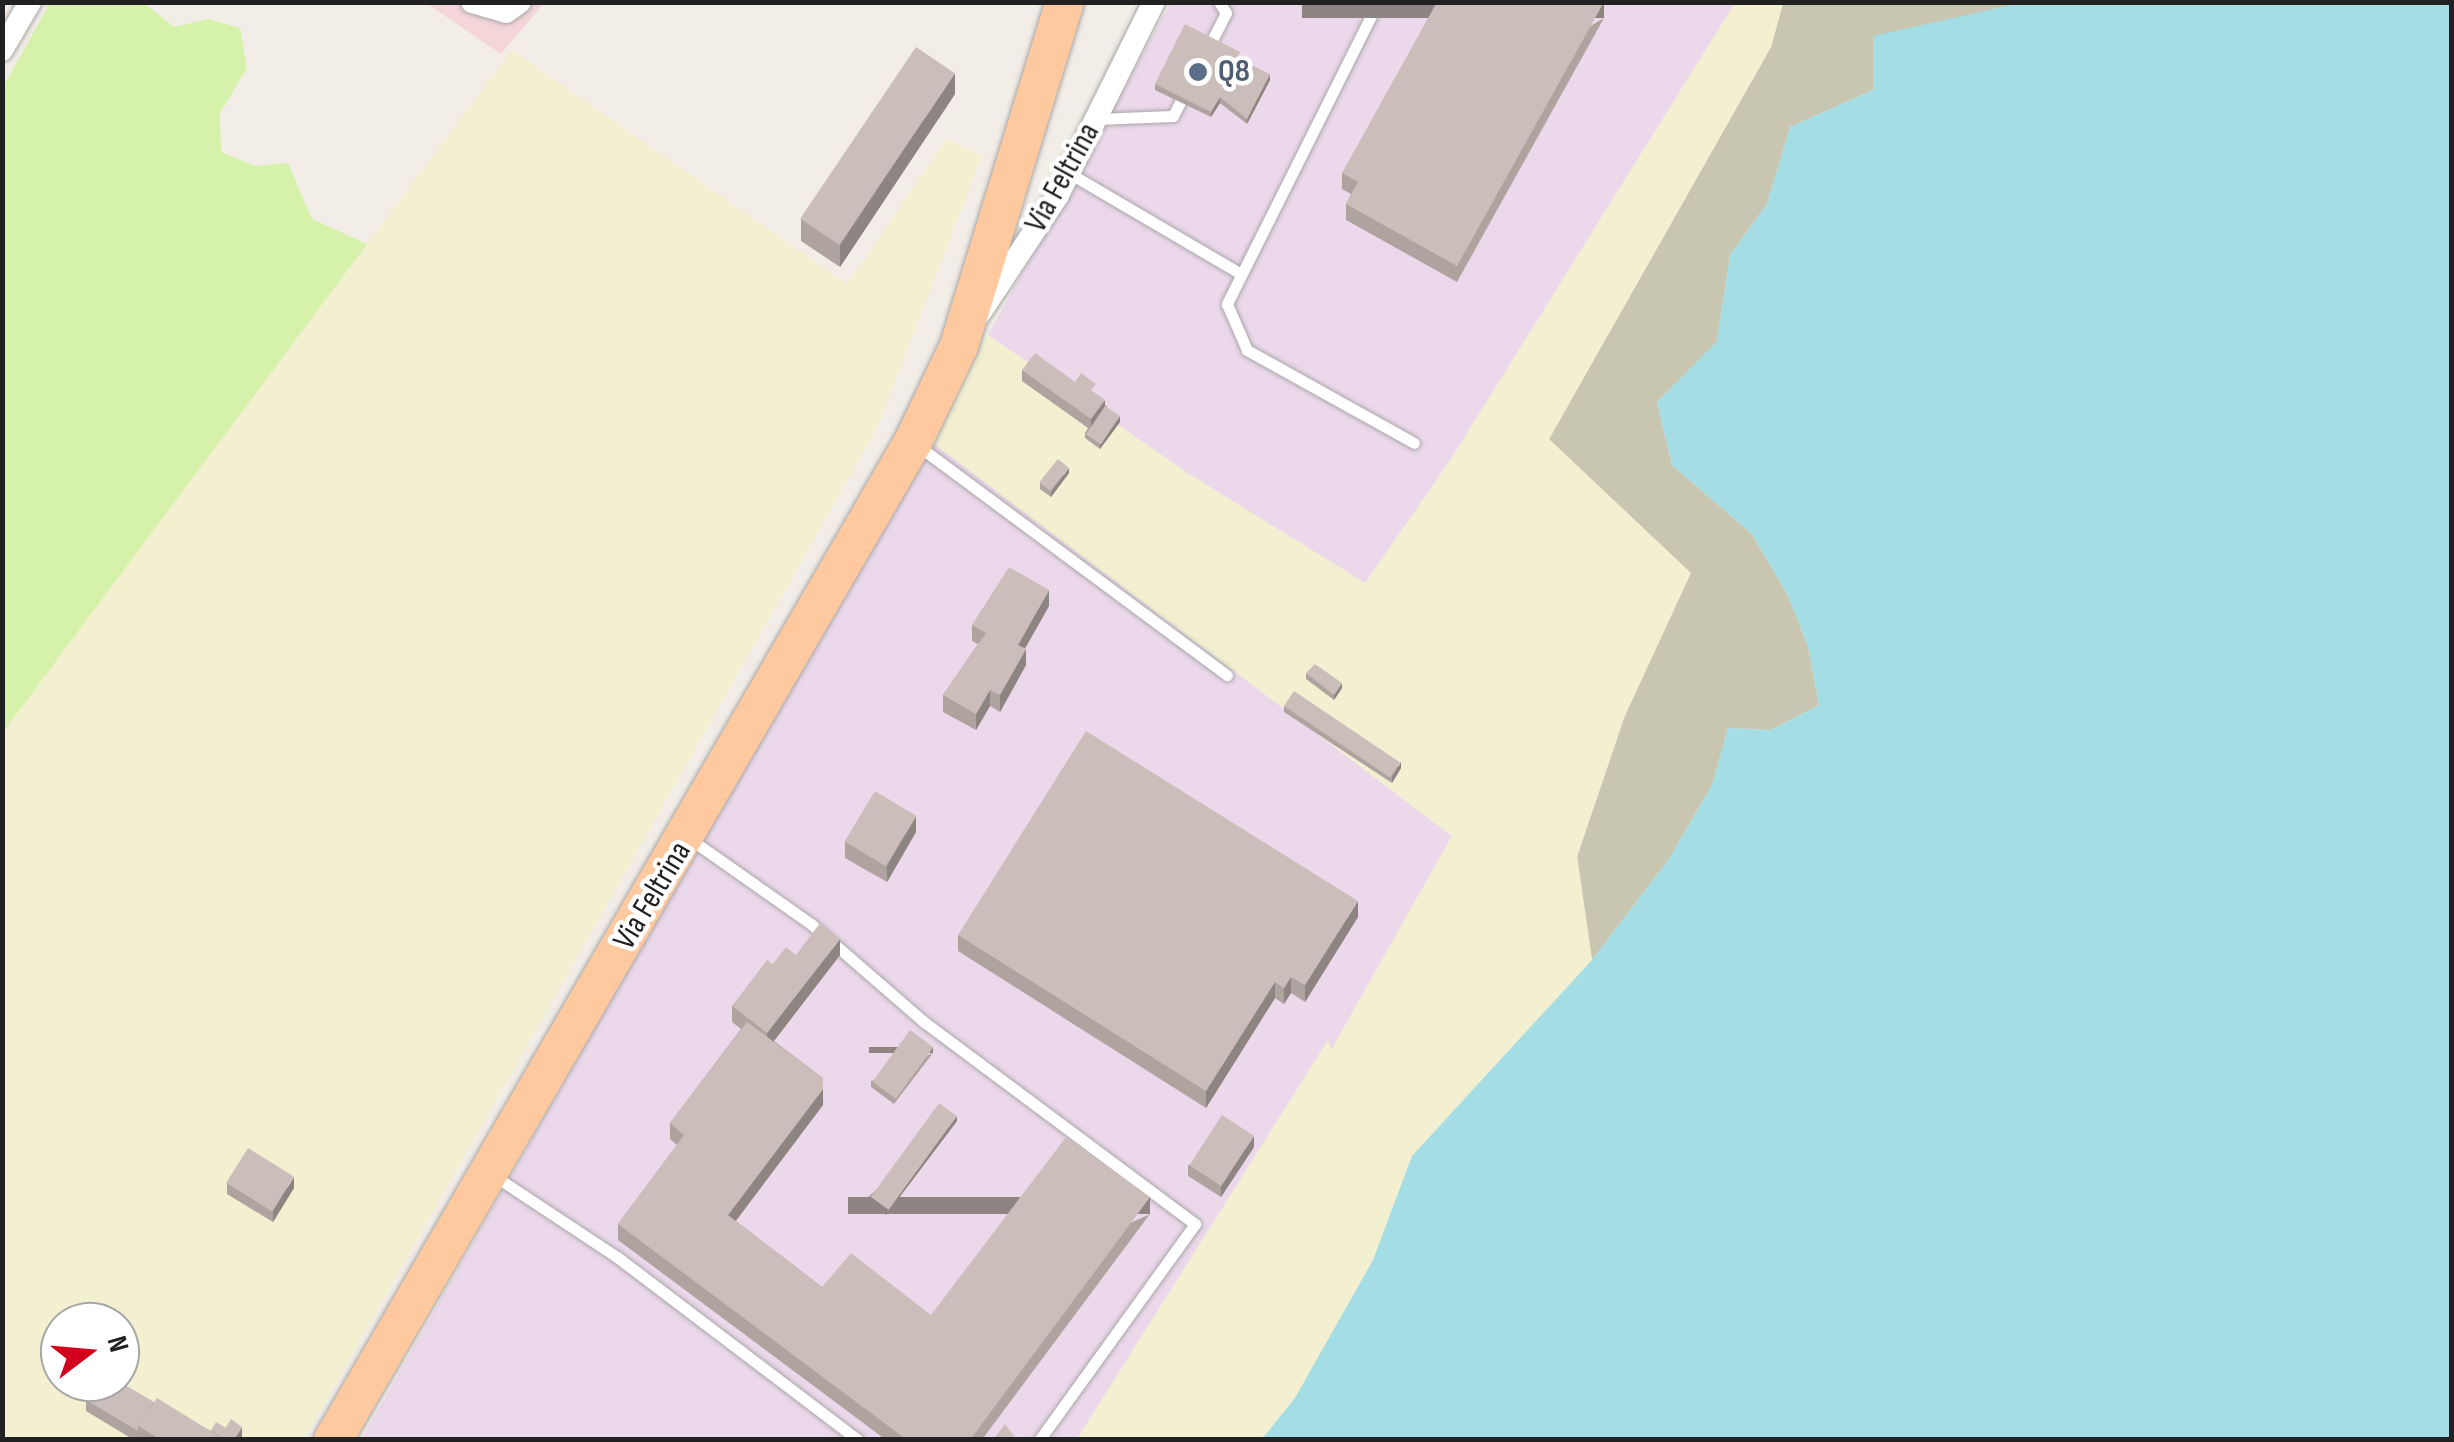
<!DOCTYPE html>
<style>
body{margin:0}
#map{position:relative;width:2454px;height:1442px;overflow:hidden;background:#f2ede7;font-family:"Sofia Sans Condensed",sans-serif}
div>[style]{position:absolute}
.commercial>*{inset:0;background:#f4d5d8}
.industrial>*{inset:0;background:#ecd8eb}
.construction>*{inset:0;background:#c8c5b1}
.farmland>*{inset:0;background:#f2f0d1}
.grass>*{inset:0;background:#d6f1a9}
.water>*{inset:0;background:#a4dee4}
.roads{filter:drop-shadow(0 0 2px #a8a8a8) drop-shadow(0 0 2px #a8a8a8)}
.lane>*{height:11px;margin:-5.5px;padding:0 5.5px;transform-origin:5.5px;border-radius:5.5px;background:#fff}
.street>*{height:22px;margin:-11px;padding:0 11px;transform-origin:11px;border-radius:11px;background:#fff}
.primary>*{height:38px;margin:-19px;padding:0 19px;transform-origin:19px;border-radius:19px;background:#ffc99f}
.wall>*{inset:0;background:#afa3a0}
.shaded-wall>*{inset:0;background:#8e8582;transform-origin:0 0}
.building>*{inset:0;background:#cbbeba;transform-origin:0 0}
.dots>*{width:28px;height:28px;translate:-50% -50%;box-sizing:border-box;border:5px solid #fff;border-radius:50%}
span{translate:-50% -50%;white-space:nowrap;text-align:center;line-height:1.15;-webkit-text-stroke:9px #fff;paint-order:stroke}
.service-label{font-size:32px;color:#4e5e75;font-weight:700}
.left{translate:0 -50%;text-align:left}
.street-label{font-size:32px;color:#212121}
.frame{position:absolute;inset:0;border:5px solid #212121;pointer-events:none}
.north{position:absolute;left:40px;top:1302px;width:100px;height:100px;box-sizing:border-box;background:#fff;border:2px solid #a6a6a6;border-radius:50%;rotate:74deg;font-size:28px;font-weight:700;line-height:40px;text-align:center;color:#212121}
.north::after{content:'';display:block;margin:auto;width:35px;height:45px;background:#d2001d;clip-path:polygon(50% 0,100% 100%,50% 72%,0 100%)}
</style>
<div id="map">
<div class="commercial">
<i style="clip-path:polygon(426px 3px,544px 3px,501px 54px)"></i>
</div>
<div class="industrial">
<i style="clip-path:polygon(1171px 3px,1735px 3px,1449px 462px,1365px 583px,1189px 474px,988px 335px)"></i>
<i style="clip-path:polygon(929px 440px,1452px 836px,1330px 1052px,1327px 1042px,1077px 1439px,361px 1440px)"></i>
</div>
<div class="construction">
<i style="clip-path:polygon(1783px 3px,2020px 3px,1873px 90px,1790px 127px,1767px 204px,1730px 255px,1717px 342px,1657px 402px,1672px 465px,1752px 534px,1788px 596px,1808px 646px,1819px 705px,1771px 730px,1728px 728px,1712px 785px,1669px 859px,1592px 960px,1577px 857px,1624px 718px,1549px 439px,1771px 47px)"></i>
</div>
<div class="farmland">
<i style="clip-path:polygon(1735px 3px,1783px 3px,1771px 47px,1549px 439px,1691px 573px,1624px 718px,1577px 856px,1592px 960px,1412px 1156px,1373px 1260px,1295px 1398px,1262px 1439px,1077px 1439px,1328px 1040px,1331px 1050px,1452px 836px,929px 440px,988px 335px,1189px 474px,1365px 583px,1449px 462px)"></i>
<i style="clip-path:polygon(evenodd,512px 50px,847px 284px,947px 139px,982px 156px,877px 428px,304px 1439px,3px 1439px,2px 732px,512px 50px,60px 1322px,120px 1322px,120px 1382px,60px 1382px,60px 1322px)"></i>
</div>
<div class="grass">
<i style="clip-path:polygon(50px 3px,144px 3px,174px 27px,208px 19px,240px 28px,247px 68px,220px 113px,221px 152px,255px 166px,288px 163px,312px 219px,367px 244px,3px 732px,3px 87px)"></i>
</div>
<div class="water">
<i style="clip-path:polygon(2020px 3px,2451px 3px,2451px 1439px,1262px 1439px,1295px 1398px,1373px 1260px,1412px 1156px,1592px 960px,1669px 859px,1712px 785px,1728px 728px,1771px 730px,1819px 705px,1808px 646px,1788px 596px,1752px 534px,1672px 465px,1657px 402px,1717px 341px,1730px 255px,1767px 204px,1790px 127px,1873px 90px,1873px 36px)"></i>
</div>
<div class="roads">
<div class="lane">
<i style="left:1378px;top:2px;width:338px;rotate:116.6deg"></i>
<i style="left:1227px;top:304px;width:50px;rotate:66.5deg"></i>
<i style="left:1247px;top:350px;width:191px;rotate:29.1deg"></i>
<i style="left:1206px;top:52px;width:44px;rotate:-62.9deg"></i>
<i style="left:1226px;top:13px;width:13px;rotate:-122deg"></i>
<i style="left:1096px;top:119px;width:77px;rotate:-2.2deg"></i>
<i style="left:1173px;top:116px;width:28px;rotate:-63deg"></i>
<i style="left:1069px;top:173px;width:199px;rotate:30.4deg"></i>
<i style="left:917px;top:445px;width:386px;rotate:36.6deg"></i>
<i style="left:690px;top:839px;width:148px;rotate:35.1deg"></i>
<i style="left:811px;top:924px;width:150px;rotate:40.9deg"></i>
<i style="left:924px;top:1022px;width:338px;rotate:36.7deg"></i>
<i style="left:1195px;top:1224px;width:266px;rotate:125.8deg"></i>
<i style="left:493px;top:1175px;width:149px;rotate:33.5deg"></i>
<i style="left:617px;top:1257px;width:303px;rotate:37.2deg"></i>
</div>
<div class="street">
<i style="left:472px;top:2px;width:35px;rotate:16deg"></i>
<i style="left:506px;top:12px;width:17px;rotate:-36deg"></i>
<i style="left:2px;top:50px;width:56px;rotate:-59.7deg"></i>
<i style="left:980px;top:313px;width:141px;rotate:-56.5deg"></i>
<i style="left:1058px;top:195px;width:216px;rotate:-63.6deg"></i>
</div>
<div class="primary">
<i style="left:333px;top:1440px;width:1154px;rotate:-59.84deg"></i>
<i style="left:913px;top:442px;width:106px;rotate:-64.4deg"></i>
<i style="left:959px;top:346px;width:360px;rotate:-72.9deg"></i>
</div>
</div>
<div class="wall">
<i style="clip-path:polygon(1604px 18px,1457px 282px,1346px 220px,1346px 204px,1351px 194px,1342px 189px,1342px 173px)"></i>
<i style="clip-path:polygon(1240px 57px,1236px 68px,1247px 75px,1270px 80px,1247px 124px,1220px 103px,1211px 117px,1155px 90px,1155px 84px)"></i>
<i style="clip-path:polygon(955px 94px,840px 267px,801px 241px,801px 219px)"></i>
<i style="clip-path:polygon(1022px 370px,1075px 382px,1096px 394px,1120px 422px,1100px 449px,1085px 438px,1085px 433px,1088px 428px,1022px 381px)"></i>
<i style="clip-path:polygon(1069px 473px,1051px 497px,1040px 489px,1040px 483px)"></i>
<i style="clip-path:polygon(1049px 606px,1025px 648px,1026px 665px,1000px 712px,990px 706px,976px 730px,943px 712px,943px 695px,978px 644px,972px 641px,972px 625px)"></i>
<i style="clip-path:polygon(1306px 673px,1342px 688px,1334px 700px,1306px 679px)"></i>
<i style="clip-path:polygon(1284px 706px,1401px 768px,1392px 783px,1284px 712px)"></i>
<i style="clip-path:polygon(916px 832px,887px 882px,845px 858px,845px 842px)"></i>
<i style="clip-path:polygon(1358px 917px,1305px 1002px,1291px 993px,1284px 1004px,1275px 998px,1206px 1108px,958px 951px,958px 935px)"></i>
<i style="clip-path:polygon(796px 955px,840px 955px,774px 1041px,823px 1078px,823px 1105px,736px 1221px,822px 1287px,931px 1315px,1150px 1214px,984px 1437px,987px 1440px,886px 1440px,618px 1240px,618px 1224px,677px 1145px,670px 1139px,670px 1123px,741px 1029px,732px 1022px,732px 1006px,773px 964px)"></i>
<i style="clip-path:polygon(933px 1053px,894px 1104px,871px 1087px,871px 1081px)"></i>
<i style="clip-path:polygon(957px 1121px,886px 1215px,869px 1202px,869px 1196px)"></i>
<i style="clip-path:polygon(1254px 1147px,1221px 1197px,1188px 1176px,1188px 1165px)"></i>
<i style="clip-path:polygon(227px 1183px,294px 1188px,273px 1222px,227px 1194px)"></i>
<i style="clip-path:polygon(86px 1400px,154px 1402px,211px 1431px,226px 1428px,242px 1440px,134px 1440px,86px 1411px)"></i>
</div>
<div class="shaded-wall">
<i style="left:1604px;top:2px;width:16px;height:302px;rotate:90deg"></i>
<i style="clip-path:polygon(955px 73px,955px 94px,840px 267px,840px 245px)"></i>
<i style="clip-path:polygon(1270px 74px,1270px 80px,1247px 124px,1247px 119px)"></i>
<i style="clip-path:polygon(1220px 97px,1220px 103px,1211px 117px,1211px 112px)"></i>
<i style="clip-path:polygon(1105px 400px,1105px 411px,1091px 430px,1091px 419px)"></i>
<i style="clip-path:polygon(1120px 416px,1120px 422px,1100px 449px,1100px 443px)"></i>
<i style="clip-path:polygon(1069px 468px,1069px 473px,1051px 497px,1051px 492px)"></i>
<i style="clip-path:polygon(1049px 590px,1049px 606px,1018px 661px,1018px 645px)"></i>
<i style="clip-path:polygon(1026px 649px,1026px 665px,1000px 712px,1000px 695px)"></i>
<i style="clip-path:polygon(1342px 683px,1342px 688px,1334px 700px,1334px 695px)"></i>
<i style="clip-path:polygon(990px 690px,990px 706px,976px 730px,976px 714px)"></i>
<i style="clip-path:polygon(1401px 762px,1401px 768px,1392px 783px,1392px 777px)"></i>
<i style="clip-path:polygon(916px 816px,916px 832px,887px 882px,887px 866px)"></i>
<i style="clip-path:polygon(1358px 901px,1358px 917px,1305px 1002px,1305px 985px)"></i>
<i style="clip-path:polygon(840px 939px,840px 955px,767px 1050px,767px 1033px)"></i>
<i style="clip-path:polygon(1291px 977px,1291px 993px,1284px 1004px,1284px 988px)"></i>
<i style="clip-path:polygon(1275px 982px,1275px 998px,1206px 1108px,1206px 1091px)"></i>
<i style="left:933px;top:1047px;width:6px;height:64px;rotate:90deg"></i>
<i style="clip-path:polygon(823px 1089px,823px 1105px,728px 1231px,728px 1215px)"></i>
<i style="clip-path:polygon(957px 1116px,957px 1121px,886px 1215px,886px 1209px)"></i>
<i style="clip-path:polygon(1254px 1136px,1254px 1147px,1221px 1197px,1221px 1186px)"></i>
<i style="clip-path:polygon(294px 1177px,294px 1188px,273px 1222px,273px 1211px)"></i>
<i style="left:1150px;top:1197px;width:17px;height:302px;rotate:90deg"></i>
<i style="clip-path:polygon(242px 1427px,242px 1440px,234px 1440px)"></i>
</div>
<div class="building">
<i style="clip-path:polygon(1437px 2px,1604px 2px,1457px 266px,1346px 204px,1358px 182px,1342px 173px)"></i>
<i style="clip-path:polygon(1185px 24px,1240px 52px,1234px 67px,1247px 75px,1252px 65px,1270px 74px,1247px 119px,1220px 97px,1211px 112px,1155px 84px)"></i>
<i style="left:916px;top:47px;width:47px;height:207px;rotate:34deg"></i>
<i style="clip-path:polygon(1035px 353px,1075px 382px,1081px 373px,1096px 384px,1091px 390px,1105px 400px,1091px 419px,1022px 370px)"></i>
<i style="left:1105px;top:406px;width:18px;height:34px;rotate:34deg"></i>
<i style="left:1058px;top:459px;width:14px;height:30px;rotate:39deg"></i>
<i style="clip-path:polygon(1009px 567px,1049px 590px,1018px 645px,1026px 649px,1000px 695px,990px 690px,976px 714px,943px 695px,986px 633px,972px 625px)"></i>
<i style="clip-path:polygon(1315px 664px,1342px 683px,1334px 695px,1306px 673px)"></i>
<i style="left:1294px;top:691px;width:128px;height:18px;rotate:34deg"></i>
<i style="clip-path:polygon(1086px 731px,1358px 901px,1305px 985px,1291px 977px,1284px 988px,1275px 982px,1206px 1091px,958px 935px)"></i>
<i style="left:875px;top:791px;width:48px;height:59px;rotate:31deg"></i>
<i style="clip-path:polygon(820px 923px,840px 939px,767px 1033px,732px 1006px,767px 960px,773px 964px,786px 947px,796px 955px)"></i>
<i style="clip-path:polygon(747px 1022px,823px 1078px,823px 1089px,728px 1215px,822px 1287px,851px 1253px,931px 1315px,1066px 1137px,1150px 1197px,970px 1440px,907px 1440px,618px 1224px,684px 1135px,670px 1123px)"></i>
<i style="left:910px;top:1030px;width:29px;height:64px;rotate:36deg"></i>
<i style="left:939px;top:1103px;width:22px;height:116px;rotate:36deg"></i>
<i style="left:1222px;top:1115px;width:38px;height:60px;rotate:33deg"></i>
<i style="left:248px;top:1148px;width:54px;height:41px;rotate:32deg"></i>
<i style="clip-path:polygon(97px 1382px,120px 1382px,154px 1402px,138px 1426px,138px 1431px,86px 1400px)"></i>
<i style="clip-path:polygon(157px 1398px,220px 1437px,231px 1419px,242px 1427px,234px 1440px,161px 1440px,138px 1426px)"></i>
<i style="left:216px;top:1422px;width:12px;height:10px;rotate:31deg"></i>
<i style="clip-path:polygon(1005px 1424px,1017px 1440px,993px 1440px)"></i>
</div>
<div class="dots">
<i style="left:1198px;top:72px;background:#5c6f8a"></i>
</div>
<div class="service-label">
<span class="left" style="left:1218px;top:72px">Q8</span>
</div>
<div class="street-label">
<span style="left:1063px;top:178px;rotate:-61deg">Via Feltrina</span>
<span style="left:653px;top:896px;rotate:-59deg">Via Feltrina</span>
</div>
<div class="frame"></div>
<div class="north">N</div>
</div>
